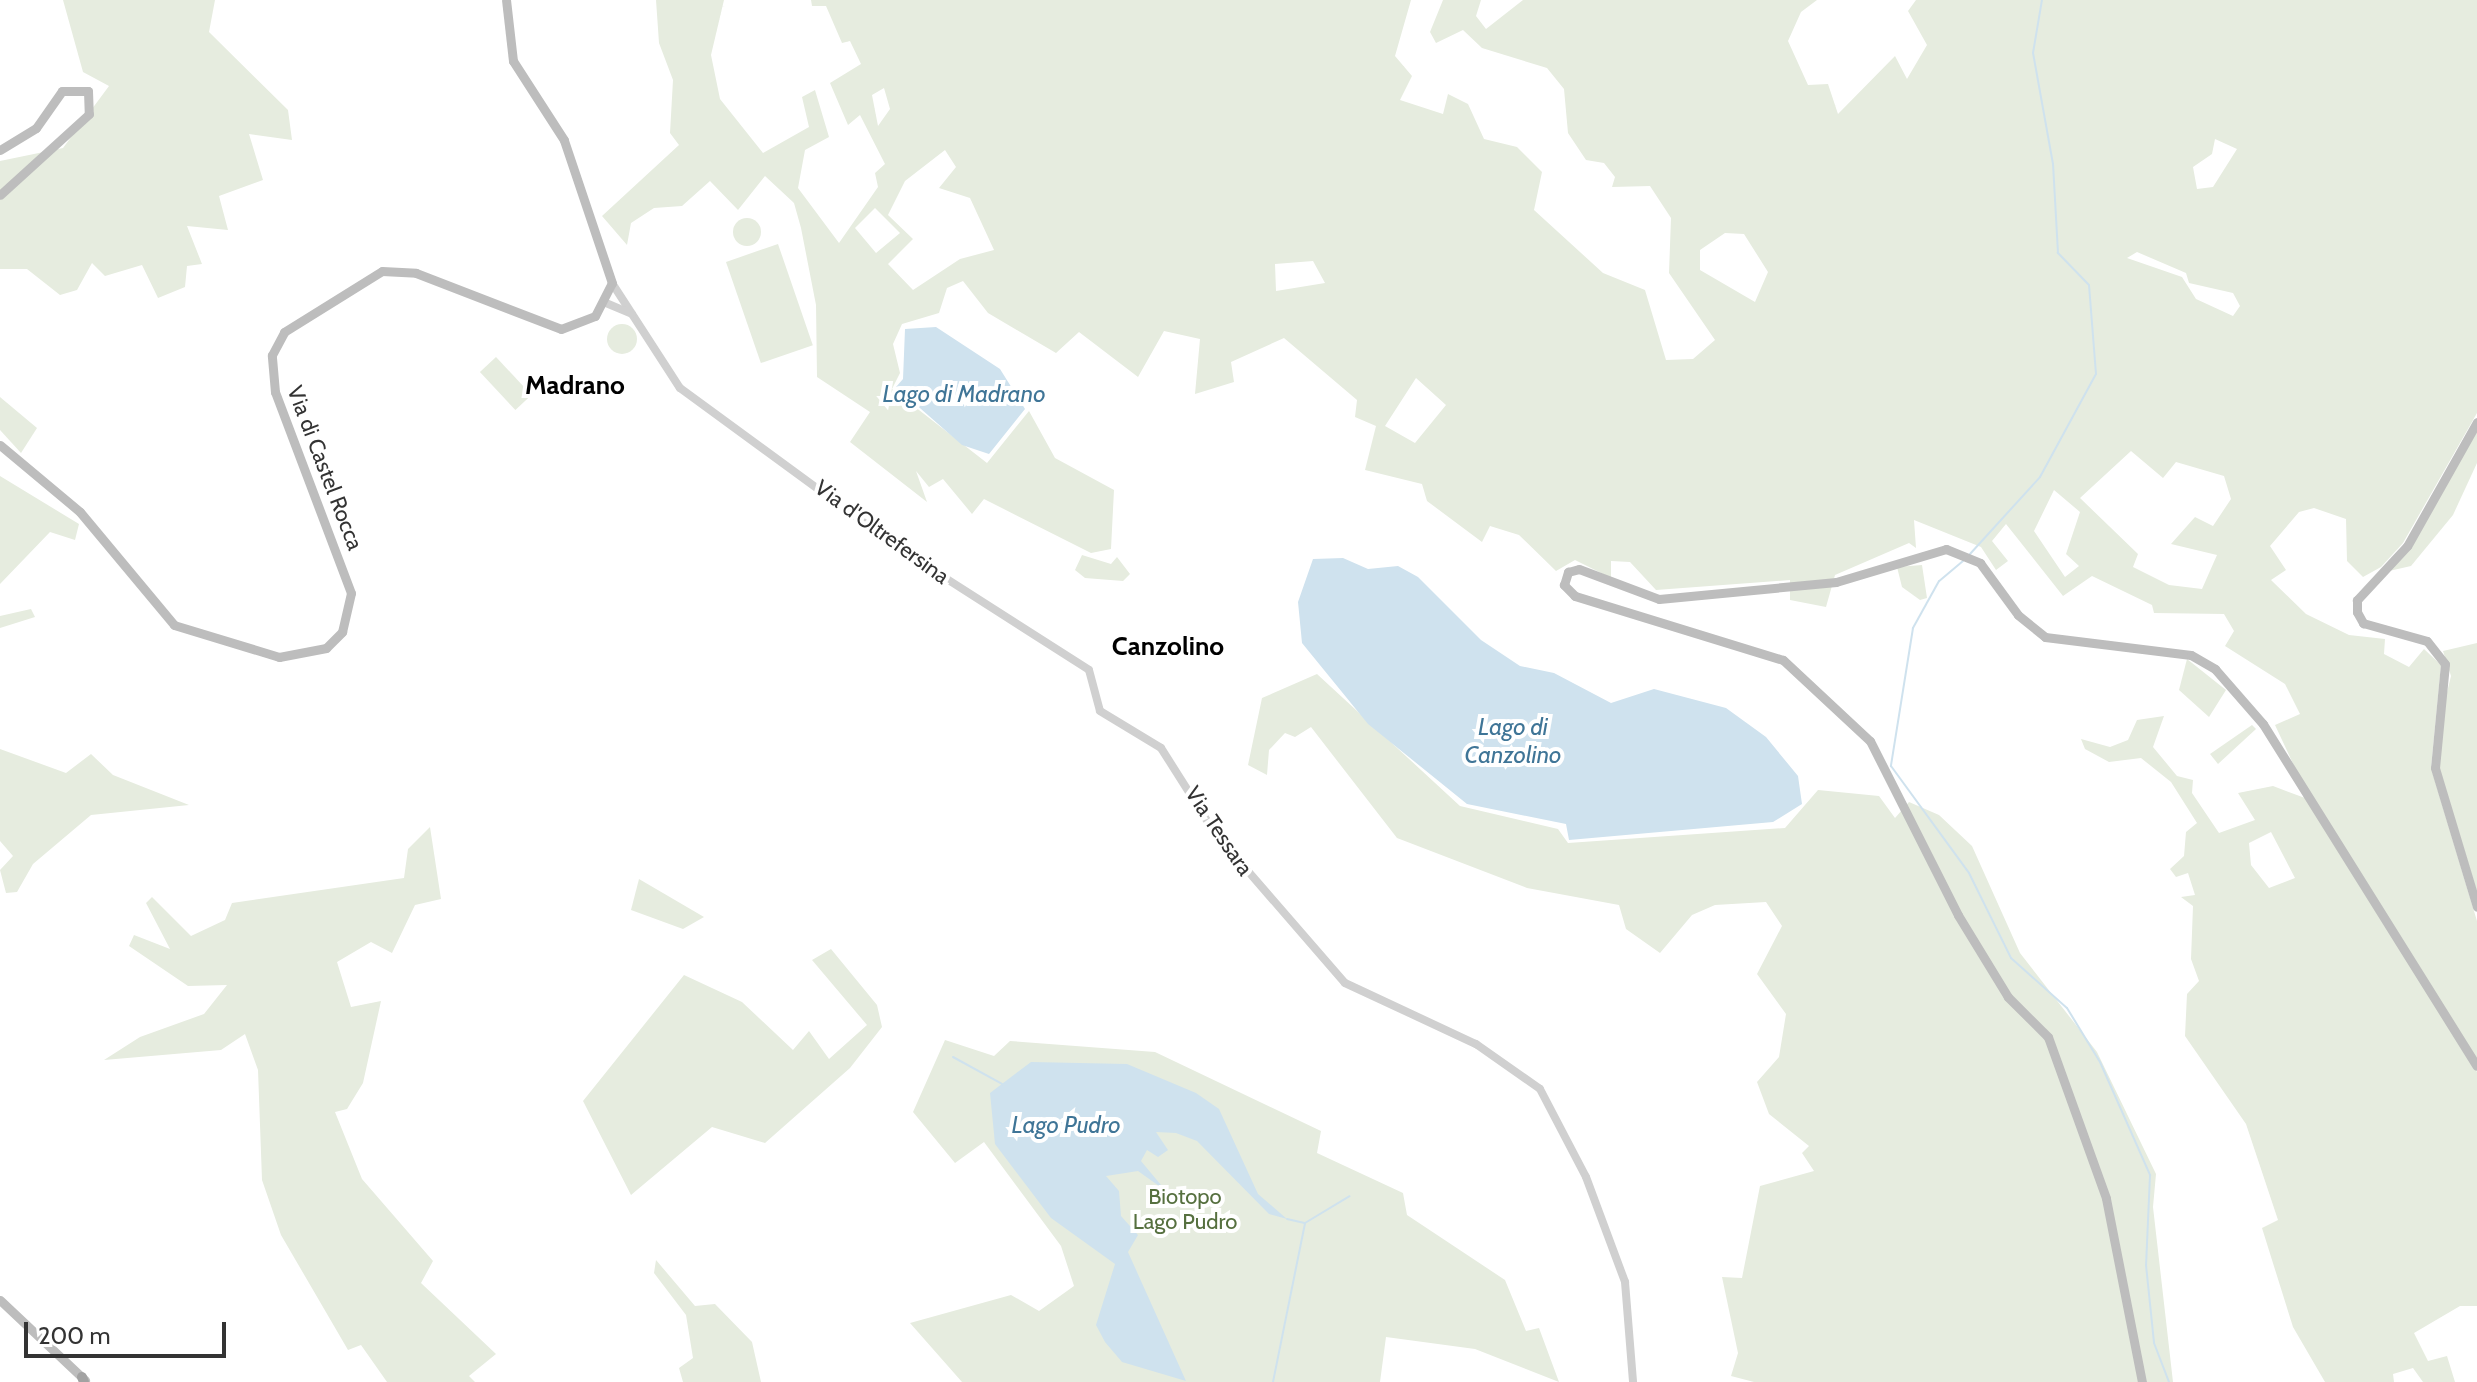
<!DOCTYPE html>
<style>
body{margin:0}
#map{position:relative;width:2477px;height:1382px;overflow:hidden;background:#fff;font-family:Cabin,sans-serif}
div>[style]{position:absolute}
.green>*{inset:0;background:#e6ecdf;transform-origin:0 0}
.round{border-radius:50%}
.water>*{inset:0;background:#cfe2ee}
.stream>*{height:2px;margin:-1px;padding:0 1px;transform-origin:1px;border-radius:1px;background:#cfe2ee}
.tertiary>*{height:8px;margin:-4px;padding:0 4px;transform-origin:4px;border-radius:4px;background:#d0d0d0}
.secondary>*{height:9px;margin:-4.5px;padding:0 4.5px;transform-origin:4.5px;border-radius:4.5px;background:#bdbdbd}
.trunk>*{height:10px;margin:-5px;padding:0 5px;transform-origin:5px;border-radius:5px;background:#a2a2a2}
span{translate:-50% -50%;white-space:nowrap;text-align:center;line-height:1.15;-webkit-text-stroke:8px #fff;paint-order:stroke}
.street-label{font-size:22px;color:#333}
.park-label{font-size:22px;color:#56703f}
.water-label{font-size:24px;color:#3f7597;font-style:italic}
.quarter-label{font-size:26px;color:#000;font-weight:700}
.scale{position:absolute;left:24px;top:1322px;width:202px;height:36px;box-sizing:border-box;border:4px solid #333;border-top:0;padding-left:10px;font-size:24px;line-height:28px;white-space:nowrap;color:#333;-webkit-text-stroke:6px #fff;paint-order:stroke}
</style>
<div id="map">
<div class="green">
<i style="clip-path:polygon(63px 0,215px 0,209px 32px,288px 110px,292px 140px,249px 134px,263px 180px,219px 196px,228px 230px,187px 226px,202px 264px,187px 266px,185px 287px,158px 298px,142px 265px,105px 276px,92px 263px,77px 290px,60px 295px,27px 269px,0 269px,0 161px,63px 148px,109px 86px,83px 72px)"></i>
<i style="clip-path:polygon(evenodd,656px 0,724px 0,711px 55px,720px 99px,763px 153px,809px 127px,802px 97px,815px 90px,829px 137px,805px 150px,798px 188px,839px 243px,878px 187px,875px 173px,885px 164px,860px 115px,848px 125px,830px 83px,861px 64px,850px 41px,842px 43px,826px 6px,812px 6px,811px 0,1411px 0,1395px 56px,1412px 76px,1400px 100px,1443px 114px,1448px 94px,1468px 104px,1484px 139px,1517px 147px,1542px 172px,1534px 210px,1603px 273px,1645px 290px,1666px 360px,1693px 359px,1715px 340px,1669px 273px,1671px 218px,1650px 186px,1612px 187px,1615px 177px,1604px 163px,1586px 160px,1568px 133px,1564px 89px,1547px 68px,1482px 48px,1463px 30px,1436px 43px,1430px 32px,1443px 0,1481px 0,1476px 16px,1486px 29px,1523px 0,1817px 0,1801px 12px,1788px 41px,1808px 85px,1828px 84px,1838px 114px,1895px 56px,1907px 79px,1927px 45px,1908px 11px,1916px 0,2477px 0,2477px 413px,2403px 543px,2381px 567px,2363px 577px,2347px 561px,2346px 519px,2314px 508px,2299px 512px,2270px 546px,2286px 570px,2271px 580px,2306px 614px,2349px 635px,2385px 639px,2384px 654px,2409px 667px,2424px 649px,2441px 665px,2431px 768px,2477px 921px,2477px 1059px,2296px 770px,2275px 725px,2300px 714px,2285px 684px,2225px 646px,2234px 631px,2224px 614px,2154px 613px,2152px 605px,2092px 576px,2063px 596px,2006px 524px,1992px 541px,2008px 561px,1996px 570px,1981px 547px,1914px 520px,1916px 548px,1909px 543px,1835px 575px,1826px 607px,1790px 600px,1790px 580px,1656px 590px,1630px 562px,1611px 561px,1611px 578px,1575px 560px,1556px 571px,1519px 535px,1490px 526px,1482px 542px,1427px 501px,1422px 484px,1365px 470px,1376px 426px,1355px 417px,1357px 400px,1284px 338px,1231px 362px,1234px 382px,1195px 394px,1200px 339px,1164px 331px,1138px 377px,1079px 332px,1056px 353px,988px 313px,963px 281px,947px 288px,939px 313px,902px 324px,893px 344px,900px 373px,892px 389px,987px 463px,1029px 411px,1055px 458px,1114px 490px,1111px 549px,1091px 553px,984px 499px,972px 514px,943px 479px,929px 487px,916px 471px,927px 502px,850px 442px,870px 412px,817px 377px,816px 305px,801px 228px,794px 203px,765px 176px,738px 210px,710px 181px,682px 206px,654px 208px,631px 223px,627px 245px,602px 216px,679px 145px,670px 133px,673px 80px,659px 43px,656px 0,884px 88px,890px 109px,878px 126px,872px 95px,884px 88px,656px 0,2215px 139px,2237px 149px,2213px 187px,2197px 189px,2193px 167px,2212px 154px,2215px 139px,656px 0,945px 150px,956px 167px,939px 188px,970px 198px,994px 250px,960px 259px,913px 290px,888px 264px,913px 239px,888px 215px,905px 181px,945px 150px,656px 0,875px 208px,900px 233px,876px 253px,855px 228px,875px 208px,656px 0,1725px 233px,1744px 234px,1768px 272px,1755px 302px,1700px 270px,1700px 250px,1725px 233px,656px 0,2137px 252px,2186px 273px,2189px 283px,2233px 293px,2240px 306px,2233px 316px,2196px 299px,2182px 277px,2127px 258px,2137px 252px,656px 0,1313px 261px,1325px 283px,1276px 291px,1275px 264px,1313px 261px,656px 0,1416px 378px,1446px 405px,1415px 443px,1385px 426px,1416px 378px,656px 0,2131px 451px,2163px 478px,2176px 462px,2224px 476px,2231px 499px,2213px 526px,2195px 517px,2171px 544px,2217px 555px,2202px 589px,2169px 585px,2133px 567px,2138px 554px,2080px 498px,2131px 451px,656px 0,2054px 490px,2080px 512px,2066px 554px,2079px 566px,2065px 577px,2034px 531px,2054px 490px)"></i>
<i class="round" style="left:733px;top:218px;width:28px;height:28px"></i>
<i style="left:778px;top:244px;width:107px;height:55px;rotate:71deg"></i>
<i class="round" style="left:607px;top:324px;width:30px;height:30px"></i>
<i style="left:496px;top:357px;width:52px;height:22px;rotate:47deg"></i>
<i style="clip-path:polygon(0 397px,37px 428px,21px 453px,0 430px)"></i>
<i style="clip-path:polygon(2477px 431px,2477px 463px,2453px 515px,2411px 566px,2389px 571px)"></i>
<i style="clip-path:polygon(0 476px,79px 524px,75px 540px,50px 532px,0 584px)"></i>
<i style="clip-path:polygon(1082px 555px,1111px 564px,1117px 557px,1130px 574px,1123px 581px,1085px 578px,1075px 570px)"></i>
<i style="clip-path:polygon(1922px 565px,1927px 598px,1920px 600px,1902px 587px,1897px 567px)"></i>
<i style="clip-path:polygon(31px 609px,35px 617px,0 628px,0 616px)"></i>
<i style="clip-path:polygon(2477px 643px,2477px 892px,2439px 767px,2439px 725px,2451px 676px,2443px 651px)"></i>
<i style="clip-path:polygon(2187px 659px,2226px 690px,2209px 717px,2179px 690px)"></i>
<i style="clip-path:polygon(1317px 674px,1460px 806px,1558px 829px,1568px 843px,1785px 828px,1818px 790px,1879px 796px,1895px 818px,1909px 802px,1939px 815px,1972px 846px,2020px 953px,2097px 1052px,2156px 1174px,2153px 1207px,2173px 1382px,1754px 1382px,1731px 1376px,1738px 1353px,1722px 1277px,1742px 1278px,1760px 1186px,1814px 1171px,1802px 1153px,1809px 1146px,1769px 1114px,1757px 1082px,1779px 1057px,1786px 1014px,1757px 974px,1782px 926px,1766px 902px,1715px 905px,1692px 915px,1660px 953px,1626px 929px,1619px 905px,1527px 888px,1397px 838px,1311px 727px,1295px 737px,1285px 733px,1269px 750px,1267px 775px,1248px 765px,1262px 698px)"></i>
<i style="clip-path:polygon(evenodd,2164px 716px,2153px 747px,2177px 776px,2193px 780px,2192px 793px,2219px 833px,2255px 820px,2238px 793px,2273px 786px,2305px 798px,2477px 1072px,2477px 1306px,2460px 1306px,2414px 1333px,2428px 1361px,2447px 1356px,2455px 1382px,2423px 1382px,2413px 1368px,2393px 1374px,2394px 1382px,2325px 1382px,2293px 1327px,2262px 1228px,2278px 1220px,2246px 1124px,2185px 1036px,2187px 994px,2199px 981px,2191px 959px,2193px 906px,2181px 897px,2195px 895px,2188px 873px,2176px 877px,2170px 869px,2184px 856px,2186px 832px,2197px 823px,2171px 782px,2141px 758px,2109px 762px,2085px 749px,2081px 739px,2110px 747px,2128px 740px,2137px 720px,2164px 716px,2271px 832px,2295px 878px,2269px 888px,2251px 865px,2249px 843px,2271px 832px)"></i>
<i style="clip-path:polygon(2252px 725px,2256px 729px,2218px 764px,2210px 754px)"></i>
<i style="clip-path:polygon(0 749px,66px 773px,91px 754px,113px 775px,189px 805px,91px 815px,33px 864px,17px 892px,6px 893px,0 870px,13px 856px,0 841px)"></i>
<i style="clip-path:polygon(430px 827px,441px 899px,415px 905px,392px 953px,371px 942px,337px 962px,351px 1007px,381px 1001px,363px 1083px,347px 1109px,335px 1112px,362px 1179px,433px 1261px,421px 1283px,496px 1354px,469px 1376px,475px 1382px,387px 1382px,361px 1345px,348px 1350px,281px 1235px,262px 1180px,258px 1070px,245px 1034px,221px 1050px,104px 1060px,140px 1037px,204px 1014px,227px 985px,188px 986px,129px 946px,134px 935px,170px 949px,146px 903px,152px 897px,191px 936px,225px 920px,232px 903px,404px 878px,408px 849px)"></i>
<i style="clip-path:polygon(639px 879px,704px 917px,683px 929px,631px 910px)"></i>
<i style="clip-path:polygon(831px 949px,877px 1005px,882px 1027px,850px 1068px,765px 1143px,712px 1127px,631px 1195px,583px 1101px,684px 975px,742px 1002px,793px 1050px,809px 1031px,829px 1059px,867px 1025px,812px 960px)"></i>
<i style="clip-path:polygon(945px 1040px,994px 1056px,1010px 1041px,1155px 1052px,1321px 1131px,1317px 1153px,1403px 1193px,1407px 1215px,1505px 1280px,1526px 1331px,1539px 1328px,1559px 1382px,1475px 1349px,1386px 1337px,1380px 1382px,962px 1382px,910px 1323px,1011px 1295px,1039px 1311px,1074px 1286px,1061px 1246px,984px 1142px,955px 1163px,913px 1112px)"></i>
<i style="clip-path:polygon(656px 1260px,695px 1306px,715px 1304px,752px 1342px,761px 1382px,683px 1382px,679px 1368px,693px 1358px,686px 1315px,654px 1273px)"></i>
</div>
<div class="water">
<i style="clip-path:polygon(936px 327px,1000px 369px,1025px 409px,989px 454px,962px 445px,896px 387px,903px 379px,905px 329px)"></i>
<i style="clip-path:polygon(1343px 558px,1368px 569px,1398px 566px,1418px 577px,1481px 640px,1520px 666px,1554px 673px,1611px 703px,1654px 689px,1726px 708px,1766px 737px,1798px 776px,1802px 804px,1773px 822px,1569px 840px,1566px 824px,1467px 804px,1368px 724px,1302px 643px,1298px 602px,1313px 559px)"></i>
<i style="clip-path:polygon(1031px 1062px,1127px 1064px,1196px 1093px,1219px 1109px,1258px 1194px,1287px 1219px,1269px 1214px,1197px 1141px,1176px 1133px,1156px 1132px,1168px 1150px,1158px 1157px,1147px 1150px,1141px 1161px,1166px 1191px,1138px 1171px,1106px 1176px,1119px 1191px,1121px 1216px,1138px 1235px,1128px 1252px,1186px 1381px,1122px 1362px,1105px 1342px,1096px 1325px,1115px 1264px,1051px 1218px,995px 1144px,990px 1093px)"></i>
</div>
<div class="stream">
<i style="left:1970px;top:554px;width:104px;rotate:-47.7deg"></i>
<i style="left:2040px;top:477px;width:117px;rotate:-61.5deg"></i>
<i style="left:2096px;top:374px;width:89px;rotate:-94.5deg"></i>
<i style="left:2089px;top:285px;width:45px;rotate:-134.1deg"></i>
<i style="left:2058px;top:253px;width:89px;rotate:-93.2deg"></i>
<i style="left:2053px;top:164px;width:113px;rotate:-100.2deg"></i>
<i style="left:2033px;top:53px;width:54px;rotate:-80.4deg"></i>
<i style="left:1963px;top:561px;width:31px;rotate:140deg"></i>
<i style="left:1939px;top:581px;width:54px;rotate:119deg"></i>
<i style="left:1913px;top:628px;width:140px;rotate:99.1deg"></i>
<i style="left:1891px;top:766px;width:132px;rotate:53.9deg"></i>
<i style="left:1969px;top:873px;width:95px;rotate:63.7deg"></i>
<i style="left:2011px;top:958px;width:75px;rotate:41.8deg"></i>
<i style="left:2067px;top:1008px;width:63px;rotate:58.6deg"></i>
<i style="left:2100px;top:1062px;width:124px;rotate:66.1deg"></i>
<i style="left:2150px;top:1175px;width:90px;rotate:92.5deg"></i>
<i style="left:2146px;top:1265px;width:78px;rotate:84.1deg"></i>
<i style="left:2154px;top:1343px;width:42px;rotate:69deg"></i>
<i style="left:953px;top:1057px;width:58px;rotate:28.8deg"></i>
<i style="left:1287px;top:1219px;width:18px;rotate:13deg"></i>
<i style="left:1305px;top:1223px;width:52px;rotate:-31deg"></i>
<i style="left:1273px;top:1382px;width:162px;rotate:-78.6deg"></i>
</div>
<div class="tertiary">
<i style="left:612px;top:283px;width:125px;rotate:57.1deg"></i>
<i style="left:680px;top:388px;width:273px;rotate:36.2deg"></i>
<i style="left:900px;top:549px;width:224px;rotate:32.6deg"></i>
<i style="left:1089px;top:670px;width:42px;rotate:75deg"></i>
<i style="left:1100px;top:711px;width:71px;rotate:31.2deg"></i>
<i style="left:1161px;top:748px;width:101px;rotate:57.6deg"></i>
<i style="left:1215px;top:833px;width:198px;rotate:49.1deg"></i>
<i style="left:1345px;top:983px;width:145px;rotate:25deg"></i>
<i style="left:1476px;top:1044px;width:78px;rotate:35.1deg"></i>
<i style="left:1540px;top:1089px;width:99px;rotate:62.4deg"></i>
<i style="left:1586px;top:1177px;width:112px;rotate:69.6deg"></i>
<i style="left:1625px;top:1282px;width:100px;rotate:85.4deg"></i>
<i style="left:606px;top:303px;width:28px;rotate:23deg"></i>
</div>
<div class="secondary">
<i style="left:0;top:150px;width:42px;rotate:-31.4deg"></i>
<i style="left:36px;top:128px;width:45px;rotate:-54.9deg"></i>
<i style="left:62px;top:91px;width:26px"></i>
<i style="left:88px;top:91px;width:23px;rotate:88deg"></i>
<i style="left:89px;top:114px;width:120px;rotate:137.7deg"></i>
<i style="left:2477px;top:422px;width:142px;rotate:119.4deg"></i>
<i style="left:2407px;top:546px;width:74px;rotate:132.8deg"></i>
<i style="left:2357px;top:600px;width:12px;rotate:90deg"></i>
<i style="left:2357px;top:612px;width:13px;rotate:61deg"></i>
<i style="left:2363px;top:623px;width:66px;rotate:15.7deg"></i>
<i style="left:2427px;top:641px;width:29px;rotate:52deg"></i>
<i style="left:2445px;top:664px;width:104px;rotate:95.5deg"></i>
<i style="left:2435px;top:768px;width:145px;rotate:73.2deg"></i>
<i style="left:0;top:445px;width:104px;rotate:39.9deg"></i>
<i style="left:80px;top:512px;width:147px;rotate:50.2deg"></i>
<i style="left:174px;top:625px;width:110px;rotate:16.9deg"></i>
<i style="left:279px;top:657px;width:48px;rotate:-10.8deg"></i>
<i style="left:326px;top:648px;width:23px;rotate:-45deg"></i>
<i style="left:342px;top:632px;width:40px;rotate:-77deg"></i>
<i style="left:351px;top:593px;width:215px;rotate:-110.7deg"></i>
<i style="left:275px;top:392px;width:37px;rotate:-95deg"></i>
<i style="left:272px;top:355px;width:26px;rotate:-62deg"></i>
<i style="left:284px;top:332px;width:115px;rotate:-31.9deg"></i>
<i style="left:382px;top:271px;width:34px;rotate:3deg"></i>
<i style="left:416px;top:273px;width:155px;rotate:21.1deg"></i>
<i style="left:561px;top:329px;width:36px;rotate:-21deg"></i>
<i style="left:595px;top:316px;width:37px;rotate:-63deg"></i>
<i style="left:612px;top:283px;width:151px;rotate:-108.6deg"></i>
<i style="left:564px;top:140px;width:94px;rotate:-122.8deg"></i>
<i style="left:513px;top:61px;width:61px;rotate:-96.5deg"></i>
<i style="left:0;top:1300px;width:117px;rotate:43.3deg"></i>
<i style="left:2142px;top:1382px;width:187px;rotate:-101.1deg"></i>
<i style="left:2106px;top:1198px;width:171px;rotate:-109.8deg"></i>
<i style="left:2048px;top:1037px;width:57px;rotate:-135deg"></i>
<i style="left:2008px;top:997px;width:96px;rotate:-121.4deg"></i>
<i style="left:1958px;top:915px;width:195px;rotate:-116.8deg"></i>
<i style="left:1870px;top:741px;width:119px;rotate:-137deg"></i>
<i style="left:1783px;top:660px;width:218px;rotate:-162.9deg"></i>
<i style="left:1575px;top:596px;width:16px;rotate:-135deg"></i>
<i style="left:1564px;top:585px;width:14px;rotate:-73deg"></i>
<i style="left:1568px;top:572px;width:11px;rotate:-15deg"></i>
<i style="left:1579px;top:569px;width:85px;rotate:20.6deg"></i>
<i style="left:1659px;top:599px;width:178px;rotate:-5.5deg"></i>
<i style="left:1836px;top:582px;width:115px;rotate:-16.7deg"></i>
<i style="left:1946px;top:549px;width:37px;rotate:22deg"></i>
<i style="left:1980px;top:563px;width:64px;rotate:53.8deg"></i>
<i style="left:2018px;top:615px;width:35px;rotate:39deg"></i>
<i style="left:2045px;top:637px;width:147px;rotate:7deg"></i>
<i style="left:2191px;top:655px;width:28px;rotate:30deg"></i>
<i style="left:2215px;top:669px;width:73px;rotate:48.9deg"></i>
<i style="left:2263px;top:724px;width:403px;rotate:58deg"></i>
</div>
<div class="trunk">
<i style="left:82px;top:1377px;width:5px;rotate:68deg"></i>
</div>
<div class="street-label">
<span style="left:325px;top:468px;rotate:69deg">Via di Castel Rocca</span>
<span style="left:882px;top:532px;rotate:36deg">Via d'Oltrefersina</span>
<span style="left:1219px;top:831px;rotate:56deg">Via Tessara</span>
</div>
<div class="park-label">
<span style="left:1185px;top:1209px">Biotopo<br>Lago Pudro</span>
</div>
<div class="water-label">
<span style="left:964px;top:394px">Lago di Madrano</span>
<span style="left:1513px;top:741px">Lago di<br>Canzolino</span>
<span style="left:1066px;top:1125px">Lago Pudro</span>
</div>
<div class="quarter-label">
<span style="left:575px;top:386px">Madrano</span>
<span style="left:1168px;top:647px">Canzolino</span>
</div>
<div class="scale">200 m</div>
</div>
